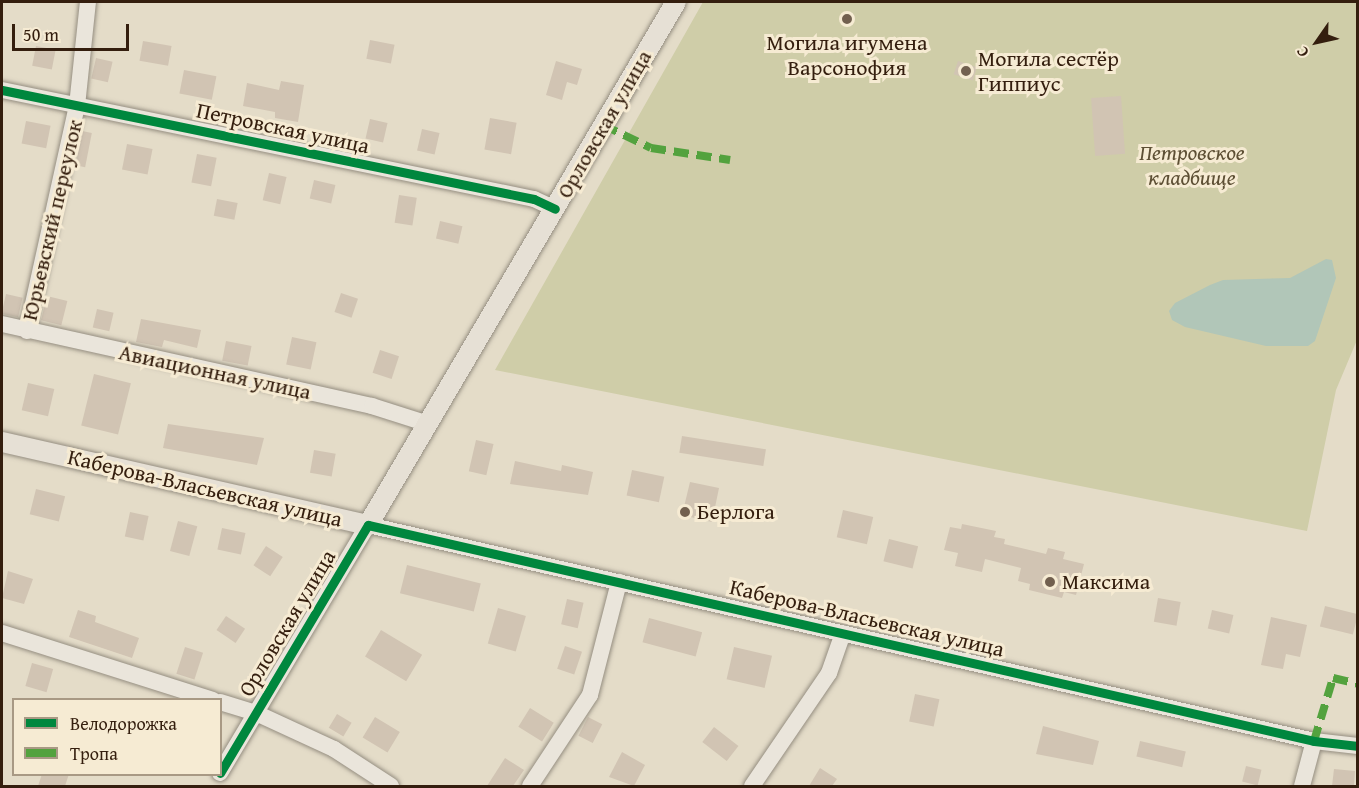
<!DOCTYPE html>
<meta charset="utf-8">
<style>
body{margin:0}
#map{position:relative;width:1359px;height:788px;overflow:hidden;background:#e4dcc8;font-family:"Gentium Book Plus",serif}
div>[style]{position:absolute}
.green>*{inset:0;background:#cfcda8}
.water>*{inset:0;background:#b1c6b8}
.building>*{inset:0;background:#d1c4b3;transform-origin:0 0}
.roads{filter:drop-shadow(0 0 2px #958e81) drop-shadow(0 0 2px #958e81)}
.minor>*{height:16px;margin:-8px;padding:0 8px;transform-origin:8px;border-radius:8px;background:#eae5db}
.major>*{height:20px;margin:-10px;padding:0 10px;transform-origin:10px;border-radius:10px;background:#e6e0d5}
.quiet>*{height:8px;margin-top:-4px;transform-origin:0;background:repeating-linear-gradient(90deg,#53a23e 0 15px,transparent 0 23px)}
.cycleway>*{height:9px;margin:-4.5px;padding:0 4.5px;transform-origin:4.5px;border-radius:4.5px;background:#00873e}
.dots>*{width:16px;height:16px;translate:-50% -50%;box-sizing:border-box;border:3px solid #f6ebd3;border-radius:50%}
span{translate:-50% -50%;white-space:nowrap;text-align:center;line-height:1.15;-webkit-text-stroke:6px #f6ebd3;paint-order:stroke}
.poi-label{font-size:22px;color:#341e0e}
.left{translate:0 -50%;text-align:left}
.street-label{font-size:22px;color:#341e0e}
.park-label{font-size:22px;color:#5d4f34;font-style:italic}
.frame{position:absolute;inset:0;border:3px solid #341e0e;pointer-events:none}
.legend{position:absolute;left:12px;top:698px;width:210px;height:78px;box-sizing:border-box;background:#f6ebd3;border:2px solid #a89984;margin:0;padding:8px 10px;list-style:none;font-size:18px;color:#341e0e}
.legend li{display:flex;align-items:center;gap:12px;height:30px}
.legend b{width:30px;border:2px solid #a89984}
.north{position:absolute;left:1287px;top:12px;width:60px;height:60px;-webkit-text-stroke:4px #f6ebd3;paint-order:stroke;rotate:236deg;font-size:16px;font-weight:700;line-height:24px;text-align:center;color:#341e0e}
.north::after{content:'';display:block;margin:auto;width:21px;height:27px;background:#341e0e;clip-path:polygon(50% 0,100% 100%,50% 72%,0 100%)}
.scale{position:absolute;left:12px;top:24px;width:117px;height:27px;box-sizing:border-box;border:3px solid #341e0e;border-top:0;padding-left:8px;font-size:18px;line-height:21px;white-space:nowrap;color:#341e0e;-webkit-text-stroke:4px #f6ebd3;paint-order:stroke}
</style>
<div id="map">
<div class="green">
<i style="clip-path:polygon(703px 2px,1357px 2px,1357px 340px,1336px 390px,1307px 531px,495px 370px)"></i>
</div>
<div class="water">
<i style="clip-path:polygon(1326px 259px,1332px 260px,1336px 278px,1315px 341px,1308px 346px,1266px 346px,1185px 327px,1172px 320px,1169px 311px,1175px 303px,1210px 285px,1223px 280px,1290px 278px)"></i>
</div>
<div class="building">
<i style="left:370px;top:40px;width:25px;height:19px;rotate:11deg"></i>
<i style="left:143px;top:41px;width:29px;height:20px;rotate:10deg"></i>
<i style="left:36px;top:46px;width:20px;height:20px;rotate:11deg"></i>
<i style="left:96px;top:58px;width:17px;height:21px;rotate:13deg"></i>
<i style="clip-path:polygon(556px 61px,582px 69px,577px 85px,567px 82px,562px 100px,546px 95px)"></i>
<i style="left:958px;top:61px;width:20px;height:14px;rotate:18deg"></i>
<i style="left:184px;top:70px;width:33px;height:24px;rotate:11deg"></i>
<i style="clip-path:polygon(281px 81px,304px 85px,298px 122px,275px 118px,275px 112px,243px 106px,247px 83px,279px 90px)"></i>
<i style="left:1121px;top:96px;width:58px;height:30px;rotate:86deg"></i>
<i style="left:490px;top:118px;width:27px;height:32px;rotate:10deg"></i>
<i style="left:370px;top:119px;width:18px;height:20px;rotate:13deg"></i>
<i style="left:26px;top:121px;width:25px;height:23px;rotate:11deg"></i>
<i style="left:422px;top:129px;width:18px;height:22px;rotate:13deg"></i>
<i style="left:82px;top:131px;width:10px;height:35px;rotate:11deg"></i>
<i style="left:127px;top:144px;width:26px;height:26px;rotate:11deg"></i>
<i style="left:197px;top:154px;width:20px;height:29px;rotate:11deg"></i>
<i style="left:269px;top:173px;width:18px;height:28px;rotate:13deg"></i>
<i style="left:314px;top:180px;width:22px;height:19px;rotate:13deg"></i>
<i style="left:399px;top:195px;width:18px;height:28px;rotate:9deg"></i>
<i style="left:217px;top:199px;width:21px;height:17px;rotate:11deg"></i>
<i style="left:440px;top:221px;width:23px;height:18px;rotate:13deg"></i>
<i style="left:341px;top:293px;width:18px;height:20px;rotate:19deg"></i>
<i style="left:6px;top:294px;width:17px;height:20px;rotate:13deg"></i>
<i style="left:47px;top:296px;width:21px;height:25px;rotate:14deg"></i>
<i style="left:97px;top:309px;width:17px;height:19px;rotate:13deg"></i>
<i style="clip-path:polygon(141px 319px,201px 330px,197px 348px,164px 340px,162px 347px,136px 342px)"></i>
<i style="left:292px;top:337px;width:25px;height:28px;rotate:12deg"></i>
<i style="left:226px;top:341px;width:26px;height:20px;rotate:11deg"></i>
<i style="left:380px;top:350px;width:20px;height:24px;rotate:18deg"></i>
<i style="left:94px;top:374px;width:38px;height:53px;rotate:14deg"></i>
<i style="left:28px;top:383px;width:27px;height:28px;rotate:13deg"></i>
<i style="clip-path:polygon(168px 424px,264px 438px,257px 465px,163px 448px)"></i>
<i style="left:682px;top:436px;width:85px;height:17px;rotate:9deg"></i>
<i style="left:476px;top:440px;width:18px;height:32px;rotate:13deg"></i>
<i style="left:314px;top:450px;width:22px;height:23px;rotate:10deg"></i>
<i style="clip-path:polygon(515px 461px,561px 471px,562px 465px,593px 472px,588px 495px,510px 484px)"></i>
<i style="left:632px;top:470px;width:33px;height:26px;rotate:12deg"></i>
<i style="clip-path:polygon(690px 482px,719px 488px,712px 522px,686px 516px,683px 511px)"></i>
<i style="left:36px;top:489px;width:30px;height:26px;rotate:14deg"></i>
<i style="left:843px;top:510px;width:31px;height:28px;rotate:13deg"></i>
<i style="left:130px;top:512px;width:19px;height:25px;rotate:12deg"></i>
<i style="left:178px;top:521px;width:20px;height:31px;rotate:15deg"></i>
<i style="clip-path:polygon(962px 524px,996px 531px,994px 537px,1005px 539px,1004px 544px,1046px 554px,1048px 548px,1065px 552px,1063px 559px,1084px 564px,1076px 595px,1064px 592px,1062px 598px,1029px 590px,1030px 584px,1018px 581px,1021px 568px,985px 559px,982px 572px,955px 566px,958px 553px,944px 550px,950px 527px,961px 529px)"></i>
<i style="left:222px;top:528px;width:24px;height:22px;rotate:12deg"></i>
<i style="left:889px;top:539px;width:30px;height:23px;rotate:14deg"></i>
<i style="left:266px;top:546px;width:20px;height:23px;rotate:33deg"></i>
<i style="left:407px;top:565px;width:76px;height:29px;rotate:14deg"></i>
<i style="clip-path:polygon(8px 571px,33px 579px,24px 604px,2px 598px)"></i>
<i style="left:1158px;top:598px;width:23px;height:24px;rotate:10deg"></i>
<i style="left:567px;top:599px;width:17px;height:26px;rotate:13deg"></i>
<i style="left:1325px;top:606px;width:34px;height:21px;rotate:14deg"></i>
<i style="left:498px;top:608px;width:29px;height:37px;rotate:16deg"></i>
<i style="clip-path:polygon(78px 610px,96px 616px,95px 622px,139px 638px,132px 658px,69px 637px)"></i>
<i style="left:1212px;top:610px;width:22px;height:19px;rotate:13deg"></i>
<i style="left:226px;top:616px;width:23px;height:17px;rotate:34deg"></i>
<i style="clip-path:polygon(1271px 617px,1307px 625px,1300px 657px,1286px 654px,1283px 669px,1261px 665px)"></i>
<i style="left:649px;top:618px;width:55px;height:25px;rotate:15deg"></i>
<i style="left:381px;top:630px;width:48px;height:31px;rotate:31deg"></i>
<i style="left:565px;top:646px;width:18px;height:24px;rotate:19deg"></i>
<i style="left:185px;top:647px;width:19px;height:28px;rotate:18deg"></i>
<i style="left:734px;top:647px;width:39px;height:33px;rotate:13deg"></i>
<i style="left:32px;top:663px;width:22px;height:24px;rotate:16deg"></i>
<i style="left:915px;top:694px;width:25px;height:28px;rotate:12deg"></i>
<i style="left:530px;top:708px;width:28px;height:22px;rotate:32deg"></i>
<i style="left:337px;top:714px;width:17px;height:16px;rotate:31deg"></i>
<i style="left:375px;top:717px;width:29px;height:24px;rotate:31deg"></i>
<i style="left:588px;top:717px;width:16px;height:21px;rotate:27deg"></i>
<i style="clip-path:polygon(1043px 726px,1099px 741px,1093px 765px,1036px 754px)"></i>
<i style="left:714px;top:727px;width:31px;height:19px;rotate:38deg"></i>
<i style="left:1140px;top:741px;width:47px;height:16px;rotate:13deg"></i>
<i style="clip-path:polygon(622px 752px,645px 765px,634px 786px,609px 777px)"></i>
<i style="clip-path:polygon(505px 758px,524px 770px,513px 786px,487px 786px)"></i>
<i style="left:1246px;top:766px;width:16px;height:16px;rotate:14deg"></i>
<i style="clip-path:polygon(820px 768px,837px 779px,832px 786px,809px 786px)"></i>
<i style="clip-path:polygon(1334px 769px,1355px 771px,1354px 786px,1332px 786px)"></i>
<i style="clip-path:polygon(42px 774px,69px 774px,65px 786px,38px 786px)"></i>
</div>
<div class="roads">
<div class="minor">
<i style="left:2px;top:90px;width:543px;rotate:11.58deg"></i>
<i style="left:534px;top:199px;width:23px;rotate:25deg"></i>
<i style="left:2px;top:324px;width:379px;rotate:12.5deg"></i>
<i style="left:372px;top:406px;width:59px;rotate:17.8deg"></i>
<i style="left:27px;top:331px;width:230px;rotate:-77.5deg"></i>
<i style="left:77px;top:106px;width:105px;rotate:-84deg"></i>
<i style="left:2px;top:633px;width:221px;rotate:17.6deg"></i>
<i style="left:220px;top:702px;width:38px;rotate:17deg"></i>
<i style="left:256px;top:713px;width:86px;rotate:24.8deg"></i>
<i style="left:334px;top:749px;width:68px;rotate:33deg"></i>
<i style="left:220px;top:773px;width:289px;rotate:-59.2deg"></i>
<i style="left:368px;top:525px;width:970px;rotate:12.86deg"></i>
<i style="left:1314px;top:741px;width:44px;rotate:6.5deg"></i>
<i style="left:530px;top:786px;width:109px;rotate:-56.6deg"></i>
<i style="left:590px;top:695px;width:117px;rotate:-75.6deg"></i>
<i style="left:752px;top:786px;width:137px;rotate:-55.7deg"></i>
<i style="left:829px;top:673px;width:42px;rotate:-70.7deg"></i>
<i style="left:1302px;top:786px;width:47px;rotate:-75.1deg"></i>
</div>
<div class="major">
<i style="left:2px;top:442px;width:375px;rotate:12.8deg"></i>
<i style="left:368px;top:525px;width:607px;rotate:-59.51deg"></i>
</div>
</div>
<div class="quiet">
<i style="left:603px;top:125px;width:53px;rotate:25.6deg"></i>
<i style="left:651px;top:148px;width:80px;rotate:8.6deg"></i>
<i style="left:1314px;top:741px;width:66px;rotate:-73.2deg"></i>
<i style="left:1333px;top:678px;width:26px;rotate:13deg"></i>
</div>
<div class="cycleway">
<i style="left:2px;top:90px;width:543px;rotate:11.58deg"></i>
<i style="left:534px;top:199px;width:23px;rotate:25deg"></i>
<i style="left:220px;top:773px;width:289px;rotate:-59.2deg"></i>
<i style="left:368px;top:525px;width:970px;rotate:12.86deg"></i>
<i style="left:1314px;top:741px;width:44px;rotate:6.5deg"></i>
</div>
<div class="dots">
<i style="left:847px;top:19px;background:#72604f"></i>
<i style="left:966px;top:71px;background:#72604f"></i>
<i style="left:685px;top:512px;background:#72604f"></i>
<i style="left:1050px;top:582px;background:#72604f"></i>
</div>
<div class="poi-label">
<span style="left:847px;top:55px">Могила игумена<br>Варсонофия</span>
<span class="left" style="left:978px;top:71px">Могила сестёр<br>Гиппиус</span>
<span class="left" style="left:697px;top:512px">Берлога</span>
<span class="left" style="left:1062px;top:582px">Максима</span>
</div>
<div class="street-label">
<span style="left:604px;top:124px;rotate:-60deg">Орловская улица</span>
<span style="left:283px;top:128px;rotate:12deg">Петровская улица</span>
<span style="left:52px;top:220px;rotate:-77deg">Юрьевский переулок</span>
<span style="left:215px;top:372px;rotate:12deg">Авиационная улица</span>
<span style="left:205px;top:488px;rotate:13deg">Каберова-Власьевская улица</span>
<span style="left:867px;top:618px;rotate:13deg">Каберова-Власьевская улица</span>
<span style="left:287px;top:623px;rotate:-59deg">Орловская улица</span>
</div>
<div class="park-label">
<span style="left:1192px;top:165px">Петровское<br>кладбище</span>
</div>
<div class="frame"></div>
<ul class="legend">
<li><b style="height:8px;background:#00873e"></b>Велодорожка</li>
<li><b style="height:8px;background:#53a23e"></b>Тропа</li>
</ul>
<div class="north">С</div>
<div class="scale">50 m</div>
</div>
